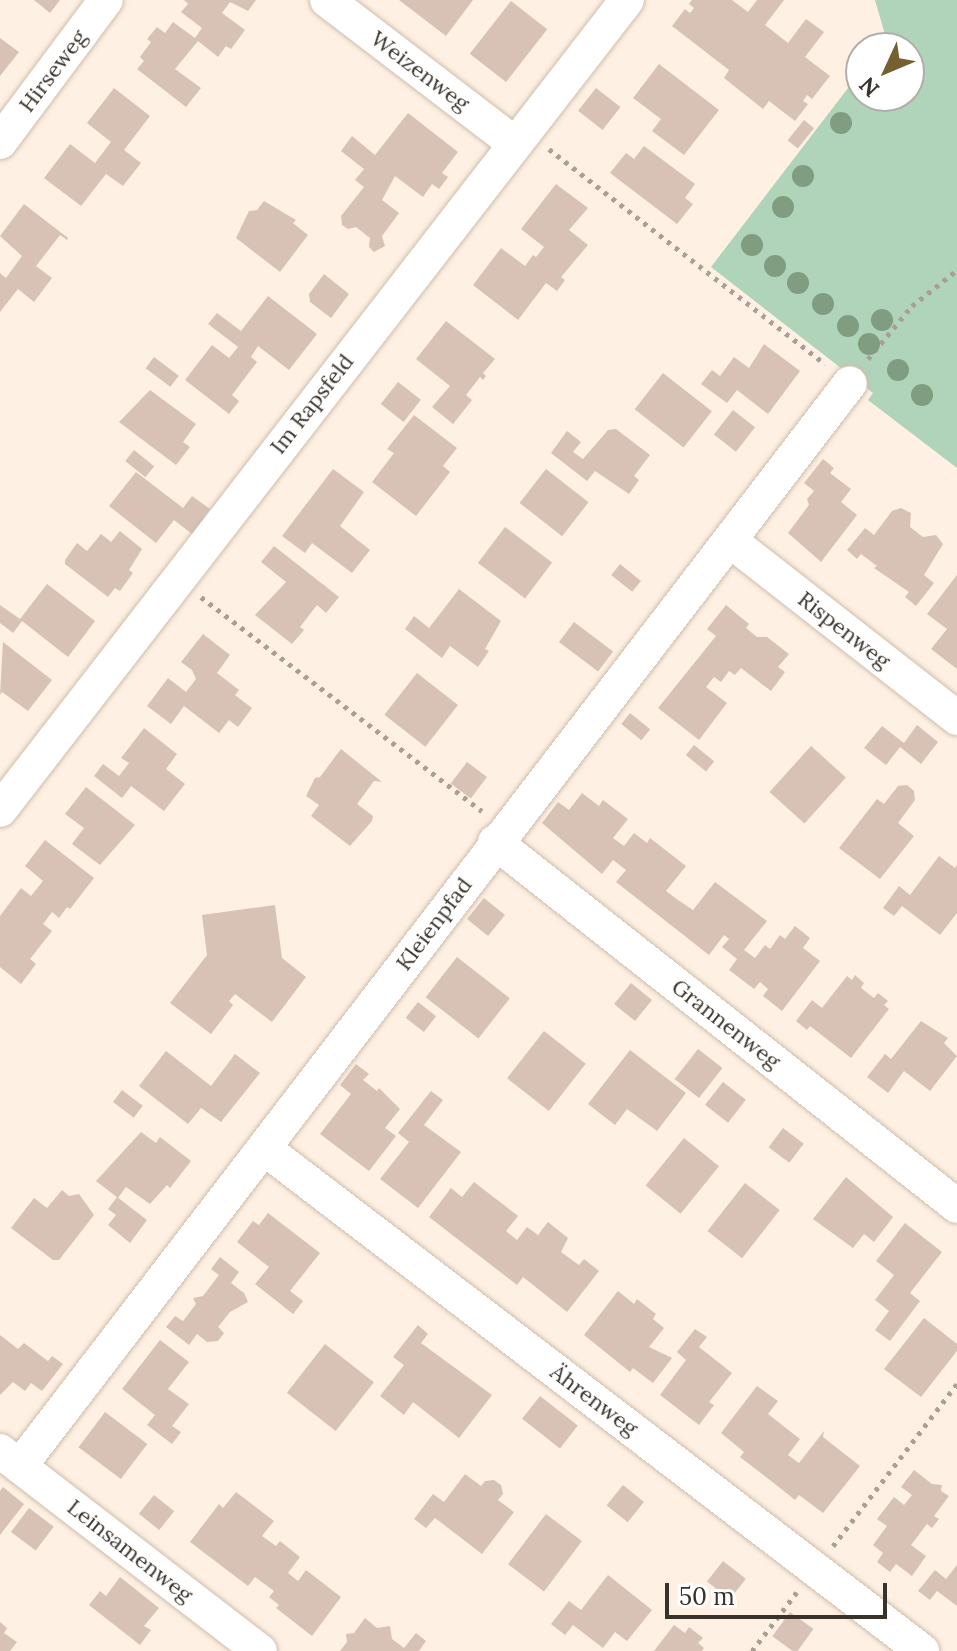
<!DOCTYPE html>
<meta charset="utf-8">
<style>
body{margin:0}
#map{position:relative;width:957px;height:1651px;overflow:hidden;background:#fef0e2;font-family:Lora,serif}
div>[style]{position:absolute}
.green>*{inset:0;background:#afd4b9}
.building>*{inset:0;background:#d8c2b6;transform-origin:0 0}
.path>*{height:5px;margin-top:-2.5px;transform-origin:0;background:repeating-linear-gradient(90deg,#aa9f94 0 4px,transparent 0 10px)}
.roads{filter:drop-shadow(0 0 2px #cebdac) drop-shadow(0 0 2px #cebdac)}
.minor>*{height:34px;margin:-17px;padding:0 17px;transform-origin:17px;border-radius:17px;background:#fff}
.trees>*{width:22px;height:22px;margin:-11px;border-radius:50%;background:#809d81}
span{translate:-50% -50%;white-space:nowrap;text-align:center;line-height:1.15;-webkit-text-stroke:8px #fff;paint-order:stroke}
.street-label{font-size:22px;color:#39322b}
.north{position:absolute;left:845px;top:32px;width:80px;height:80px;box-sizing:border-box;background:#fff;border:2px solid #b0adaa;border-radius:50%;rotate:226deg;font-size:22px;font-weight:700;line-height:32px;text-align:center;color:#39322b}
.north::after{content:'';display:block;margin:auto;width:28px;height:36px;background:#756130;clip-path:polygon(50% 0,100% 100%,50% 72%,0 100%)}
.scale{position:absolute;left:665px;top:1583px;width:222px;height:36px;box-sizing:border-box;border:4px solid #39322b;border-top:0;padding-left:10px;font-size:24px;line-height:28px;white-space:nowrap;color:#39322b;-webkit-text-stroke:6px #fff;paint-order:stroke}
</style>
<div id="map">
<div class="green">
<i style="clip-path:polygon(875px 0,957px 0,957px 468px,868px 400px,873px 393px,711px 267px,861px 71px,861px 96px,909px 96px,909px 48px,879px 48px,886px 38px)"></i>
</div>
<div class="building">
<i style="clip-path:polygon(34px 0,60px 0,50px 13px)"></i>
<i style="clip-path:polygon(184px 0,256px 0,248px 11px,230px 2px,222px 13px,245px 30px,231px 49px,226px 46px,218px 57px,198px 41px,175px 69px,201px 88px,186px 107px,137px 69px,144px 61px,140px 57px,151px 42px,147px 39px,157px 27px,165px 33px,173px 22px,195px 38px,202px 28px,181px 12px,188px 4px)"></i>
<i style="clip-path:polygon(399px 0,473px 0,446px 36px)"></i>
<i style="clip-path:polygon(692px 0,732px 0,748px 12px,757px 0,784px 0,765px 25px,788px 43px,806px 19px,824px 32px,805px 57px,830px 76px,812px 99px,807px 95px,803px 101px,808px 104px,795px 121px,769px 101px,763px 109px,724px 78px,729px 70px,672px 26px,685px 9px,690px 13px,694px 8px,689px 4px)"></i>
<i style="left:511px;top:1px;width:46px;height:67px;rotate:38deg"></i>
<i style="clip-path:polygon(0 38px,19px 52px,0 76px)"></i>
<i style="clip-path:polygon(659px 64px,719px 110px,684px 155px,652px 131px,661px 119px,633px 98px)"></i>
<i style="clip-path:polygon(114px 88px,150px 116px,124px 150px,141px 163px,123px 186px,106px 174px,81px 206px,44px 178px,70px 144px,95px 163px,111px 142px,87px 123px)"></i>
<i style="left:596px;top:88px;width:31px;height:29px;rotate:38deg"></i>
<i style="clip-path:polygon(408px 113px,458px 152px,442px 173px,448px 177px,439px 189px,432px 184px,423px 197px,395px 176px,382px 200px,399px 213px,382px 236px,385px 246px,374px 252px,369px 247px,370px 238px,356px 227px,348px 229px,342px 225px,341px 216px,364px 187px,355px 180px,364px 169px,341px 151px,352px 136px,375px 155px)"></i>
<i style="left:804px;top:120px;width:13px;height:26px;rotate:39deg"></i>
<i style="clip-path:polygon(644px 146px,695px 184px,685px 198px,693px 204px,677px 224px,610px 173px,626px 153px,634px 159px)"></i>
<i style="clip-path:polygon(556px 184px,588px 208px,569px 230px,588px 245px,561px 277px,565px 280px,557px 291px,546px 283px,518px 320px,473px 285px,501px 248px,525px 266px,533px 255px,536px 257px,544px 247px,521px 229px)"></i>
<i style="clip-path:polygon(264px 201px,296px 220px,293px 223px,308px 235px,280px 272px,236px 238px,249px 211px,257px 210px)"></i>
<i style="clip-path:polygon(24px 204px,68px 238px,67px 240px,60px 235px,36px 266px,52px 278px,34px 302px,18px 289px,0 312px,0 273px,6px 278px,22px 256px,0 236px)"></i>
<i style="clip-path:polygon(324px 274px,349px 294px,331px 318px,310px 302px,309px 294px)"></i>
<i style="clip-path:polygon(268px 296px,317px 334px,289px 370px,258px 346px,251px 357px,257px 362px,232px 395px,239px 401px,229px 414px,185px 380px,212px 345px,229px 358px,238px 347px,208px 324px,217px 313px,241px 331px)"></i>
<i style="clip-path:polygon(446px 321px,495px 359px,483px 373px,486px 376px,483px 380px,480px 377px,466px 395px,472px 400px,453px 424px,432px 407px,450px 386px,416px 359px)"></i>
<i style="clip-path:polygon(764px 344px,800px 371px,768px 414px,737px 390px,727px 403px,701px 384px,712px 370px,720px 376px,734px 357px,749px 368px)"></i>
<i style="left:154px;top:357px;width:31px;height:14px;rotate:37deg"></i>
<i style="left:663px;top:373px;width:62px;height:46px;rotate:38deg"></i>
<i style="left:398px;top:382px;width:29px;height:28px;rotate:38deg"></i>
<i style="clip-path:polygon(150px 390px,196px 424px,183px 442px,190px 447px,176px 465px,119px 422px)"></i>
<i style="left:733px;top:410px;width:28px;height:31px;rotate:38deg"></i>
<i style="clip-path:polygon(414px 415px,457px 448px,443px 466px,450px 472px,416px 516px,372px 482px,394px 453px,387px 449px)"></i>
<i style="clip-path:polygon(616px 429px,650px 455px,634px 476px,639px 480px,629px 494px,595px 471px,587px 481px,551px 453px,567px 431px,581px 442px,573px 452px,583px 459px,608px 430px)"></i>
<i style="left:134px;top:450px;width:26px;height:14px;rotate:39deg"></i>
<i style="clip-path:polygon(823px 459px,834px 468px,830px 473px,851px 489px,841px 502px,857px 515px,821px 562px,788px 533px,809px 505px,807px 499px,814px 491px,804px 483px)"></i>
<i style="clip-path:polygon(333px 469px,364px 492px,340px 526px,370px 550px,352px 573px,312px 543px,305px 553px,282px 536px)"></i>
<i style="left:546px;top:469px;width:54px;height:43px;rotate:38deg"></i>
<i style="clip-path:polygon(136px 472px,183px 508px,192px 496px,210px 509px,192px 534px,174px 520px,156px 543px,109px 506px)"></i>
<i style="clip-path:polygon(901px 508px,911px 513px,910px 527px,923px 537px,936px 535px,943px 544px,924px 575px,934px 583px,916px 606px,905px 597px,909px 592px,874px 568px,877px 566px,861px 554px,857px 559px,847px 550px,865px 528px,874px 535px,892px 511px)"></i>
<i style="left:505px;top:527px;width:59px;height:45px;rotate:37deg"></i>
<i style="clip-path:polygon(120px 531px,142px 549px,129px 570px,133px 573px,120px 591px,115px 588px,108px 597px,65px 564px,65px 560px,77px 543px,87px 551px,101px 534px,111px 542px)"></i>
<i style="clip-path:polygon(274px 546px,339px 597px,326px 613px,317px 605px,300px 627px,304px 630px,292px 644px,255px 615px,286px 582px,261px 562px)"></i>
<i style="left:620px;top:564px;width:27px;height:14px;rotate:39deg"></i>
<i style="clip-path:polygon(957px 575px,957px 669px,931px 649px,947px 629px,927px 614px)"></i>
<i style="clip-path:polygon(47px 584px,95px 621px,68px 657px,22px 621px,13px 633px,0 623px,0 605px,20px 619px)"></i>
<i style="clip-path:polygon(459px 589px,501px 621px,485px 649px,489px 651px,478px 667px,450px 646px,442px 658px,405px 629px,414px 616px,429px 628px)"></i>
<i style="clip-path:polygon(726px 605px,749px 624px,746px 628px,757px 637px,767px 637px,789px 654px,778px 667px,785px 672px,771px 691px,741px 668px,735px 675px,729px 671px,721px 682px,714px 677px,706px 687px,727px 703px,699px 740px,658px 708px,716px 636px,707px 629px)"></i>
<i style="left:574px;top:622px;width:49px;height:25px;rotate:37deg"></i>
<i style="clip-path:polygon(203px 634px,230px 655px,217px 673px,239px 690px,235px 695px,252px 708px,238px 727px,229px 720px,219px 733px,184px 706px,171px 724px,147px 706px,168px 678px,186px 692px,196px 679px,192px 670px,181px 662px)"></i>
<i style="clip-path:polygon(3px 642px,52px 680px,28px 711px,2px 692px,0 695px)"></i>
<i style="left:417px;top:673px;width:52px;height:53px;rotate:38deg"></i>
<i style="left:630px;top:713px;width:26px;height:14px;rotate:39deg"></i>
<i style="clip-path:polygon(917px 725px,938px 742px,921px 764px,900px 747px,886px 765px,864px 748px,882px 726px,904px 743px)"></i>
<i style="clip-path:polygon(144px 728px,177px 754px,166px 769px,185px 784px,164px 811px,131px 786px,122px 798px,94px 776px,103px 764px,119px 776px,129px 763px,121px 758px)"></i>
<i style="left:694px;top:745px;width:26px;height:13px;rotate:39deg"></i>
<i style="left:811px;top:746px;width:47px;height:62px;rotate:42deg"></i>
<i style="clip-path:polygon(341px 749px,382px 782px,374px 781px,357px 804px,373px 816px,372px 821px,350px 846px,311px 816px,319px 805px,306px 796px,315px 778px,320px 777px)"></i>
<i style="left:467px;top:762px;width:25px;height:27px;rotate:37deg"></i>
<i style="clip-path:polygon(907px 785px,914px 791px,915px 800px,898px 823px,914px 836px,880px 879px,839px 848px,877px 799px,884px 804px,898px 786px)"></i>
<i style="clip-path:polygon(86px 787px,135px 825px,100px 865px,72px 844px,84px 828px,65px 814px)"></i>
<i style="clip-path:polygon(582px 793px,599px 806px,603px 800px,628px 819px,613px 838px,624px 846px,634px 833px,647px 843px,650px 838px,686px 866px,666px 891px,678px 900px,693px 910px,715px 882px,767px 921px,744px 950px,755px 958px,765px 945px,770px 949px,780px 935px,785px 939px,795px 926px,810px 938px,803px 948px,820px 961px,782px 1011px,763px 996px,768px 989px,760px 982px,754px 989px,729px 970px,737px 959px,722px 947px,729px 939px,724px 935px,709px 955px,616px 882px,626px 870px,613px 860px,602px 874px,542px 823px,558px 802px,569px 810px)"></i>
<i style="clip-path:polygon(45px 840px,94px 878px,70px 909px,67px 907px,59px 918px,52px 912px,43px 924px,52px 931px,30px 959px,36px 964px,21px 984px,0 967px,0 916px,21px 888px,31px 896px,43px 881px,25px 866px)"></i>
<i style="clip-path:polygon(939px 856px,955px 868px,957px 865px,957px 913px,940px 935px,902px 906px,894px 916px,883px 908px,899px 886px,910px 895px)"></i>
<i style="left:484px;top:898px;width:27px;height:27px;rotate:39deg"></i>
<i style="clip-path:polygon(275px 905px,282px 958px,306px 977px,272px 1022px,235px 994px,229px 1001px,233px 1005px,211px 1034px,170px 1003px,207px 955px,202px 915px)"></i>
<i style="left:457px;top:957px;width:67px;height:51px;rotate:38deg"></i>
<i style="clip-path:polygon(855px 975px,864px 983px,861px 988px,874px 998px,878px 993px,888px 1001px,884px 1005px,889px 1009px,851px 1058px,810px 1026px,807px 1030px,796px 1021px,812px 1000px,822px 1008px,847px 976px,852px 980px)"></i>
<i style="left:631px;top:983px;width:27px;height:27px;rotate:39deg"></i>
<i style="left:418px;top:1002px;width:23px;height:20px;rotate:38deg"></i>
<i style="clip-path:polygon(921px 1021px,948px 1038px,944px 1043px,957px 1056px,930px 1091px,904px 1071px,888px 1093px,867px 1077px,885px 1054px,891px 1059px)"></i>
<i style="left:544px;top:1031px;width:53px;height:60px;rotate:38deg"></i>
<i style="left:698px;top:1049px;width:31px;height:38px;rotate:38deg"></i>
<i style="clip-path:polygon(630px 1050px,686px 1093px,657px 1131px,627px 1109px,615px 1125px,588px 1104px)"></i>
<i style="clip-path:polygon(166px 1051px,211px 1086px,235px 1054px,260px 1073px,221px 1122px,201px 1108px,188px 1124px,139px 1086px)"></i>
<i style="clip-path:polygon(356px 1064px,369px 1074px,363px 1080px,377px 1091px,379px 1088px,400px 1109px,385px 1128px,396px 1136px,369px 1171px,320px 1134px,351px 1094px,340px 1085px)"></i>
<i style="left:723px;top:1082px;width:29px;height:29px;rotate:38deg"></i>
<i style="left:122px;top:1090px;width:26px;height:15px;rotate:37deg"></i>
<i style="clip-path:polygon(431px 1091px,443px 1100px,424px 1125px,461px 1152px,418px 1208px,380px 1179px,409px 1142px,398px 1133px)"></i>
<i style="left:783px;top:1128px;width:26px;height:24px;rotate:37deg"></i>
<i style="clip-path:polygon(141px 1132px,156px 1143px,160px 1137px,191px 1161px,170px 1188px,167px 1185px,150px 1204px,126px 1187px,118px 1198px,96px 1181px)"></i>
<i style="left:684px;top:1138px;width:45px;height:61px;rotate:39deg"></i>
<i style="clip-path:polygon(846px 1177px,893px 1217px,874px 1242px,864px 1234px,853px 1248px,813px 1219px)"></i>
<i style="clip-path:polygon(474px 1182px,518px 1216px,506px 1231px,517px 1240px,527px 1227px,538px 1235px,548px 1222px,568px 1238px,561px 1252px,579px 1265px,584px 1259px,599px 1271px,567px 1312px,523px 1277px,517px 1285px,429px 1217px,451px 1188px,462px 1197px)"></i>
<i style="left:745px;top:1183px;width:44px;height:61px;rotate:38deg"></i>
<i style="clip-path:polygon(62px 1190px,69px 1196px,79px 1194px,94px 1215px,59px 1260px,53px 1260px,11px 1228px,34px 1198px,47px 1208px)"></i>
<i style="clip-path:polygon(117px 1197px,147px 1220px,130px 1243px,108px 1225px,116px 1215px,108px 1209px)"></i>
<i style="clip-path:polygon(268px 1213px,320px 1253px,290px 1291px,303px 1301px,293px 1314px,255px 1284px,269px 1267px,237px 1242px,253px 1221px,259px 1225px)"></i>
<i style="clip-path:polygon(905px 1223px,942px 1252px,910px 1293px,920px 1301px,890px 1341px,875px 1330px,889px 1311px,875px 1300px,894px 1275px,876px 1261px)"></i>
<i style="clip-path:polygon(220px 1257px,239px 1272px,231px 1283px,244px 1293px,248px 1302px,230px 1312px,218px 1327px,224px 1333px,218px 1341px,207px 1342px,197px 1334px,189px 1345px,166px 1327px,175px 1316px,183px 1321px,196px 1304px,193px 1298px,203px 1296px,219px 1275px,211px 1269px)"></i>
<i style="clip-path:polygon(618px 1291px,634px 1304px,637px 1299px,656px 1314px,653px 1319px,664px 1328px,649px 1347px,672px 1358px,653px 1383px,633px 1368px,630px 1372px,584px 1335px)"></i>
<i style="clip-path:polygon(924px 1318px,957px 1344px,957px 1351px,921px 1397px,884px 1369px)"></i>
<i style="clip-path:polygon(418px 1325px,428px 1334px,421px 1343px,492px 1395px,459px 1438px,413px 1402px,404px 1415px,380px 1396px,404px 1365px,393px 1357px)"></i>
<i style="clip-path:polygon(695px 1329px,707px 1337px,699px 1347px,732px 1373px,709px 1402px,714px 1405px,699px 1425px,660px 1395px,686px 1360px,677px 1352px)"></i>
<i style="clip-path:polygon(0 1335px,18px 1349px,24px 1343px,48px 1361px,52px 1356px,63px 1364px,42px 1391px,31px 1383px,25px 1391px,13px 1382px,0 1395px)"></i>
<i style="clip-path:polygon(160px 1340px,189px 1362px,168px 1389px,189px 1404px,172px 1426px,181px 1432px,172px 1444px,147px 1425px,155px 1415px,122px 1389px)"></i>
<i style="left:325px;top:1344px;width:62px;height:62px;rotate:38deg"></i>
<i style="clip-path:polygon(757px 1386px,778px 1401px,768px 1414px,800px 1439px,788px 1455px,799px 1463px,824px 1431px,823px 1437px,860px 1466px,823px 1513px,799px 1495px,795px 1500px,780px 1488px,740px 1457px,744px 1452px,721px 1433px)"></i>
<i style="left:540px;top:1396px;width:48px;height:29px;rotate:38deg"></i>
<i style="left:105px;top:1412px;width:53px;height:44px;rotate:37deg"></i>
<i style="clip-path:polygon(914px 1470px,932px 1484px,942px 1485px,941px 1491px,949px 1496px,934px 1516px,939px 1519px,932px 1528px,927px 1524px,911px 1545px,926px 1556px,912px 1576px,896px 1564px,890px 1572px,877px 1562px,883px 1553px,873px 1545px,887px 1526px,877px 1519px,894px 1497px,904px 1505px,912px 1495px,901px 1487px)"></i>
<i style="clip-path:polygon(465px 1474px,481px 1486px,485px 1481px,494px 1480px,501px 1485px,503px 1494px,498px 1500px,514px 1512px,482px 1554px,435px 1518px,426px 1528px,414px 1519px,433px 1494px,444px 1502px)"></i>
<i style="left:623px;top:1485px;width:27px;height:26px;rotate:39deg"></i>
<i style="clip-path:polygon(3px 1487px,24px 1504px,0 1535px,0 1491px)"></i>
<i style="clip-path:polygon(236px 1492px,274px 1521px,262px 1536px,276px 1546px,280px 1541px,300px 1557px,288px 1573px,298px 1581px,306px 1570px,341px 1597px,312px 1636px,276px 1608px,279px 1605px,269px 1597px,274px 1591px,255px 1577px,248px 1586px,190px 1542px,219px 1504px,223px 1508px)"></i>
<i style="left:154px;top:1495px;width:26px;height:24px;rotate:39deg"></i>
<i style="left:29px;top:1508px;width:31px;height:30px;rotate:37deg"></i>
<i style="left:546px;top:1514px;width:45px;height:63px;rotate:37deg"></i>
<i style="left:723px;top:1561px;width:29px;height:26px;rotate:38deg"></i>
<i style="clip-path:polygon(957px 1565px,957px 1606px,937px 1591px,930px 1600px,918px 1591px,935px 1570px,946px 1579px)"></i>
<i style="clip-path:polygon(608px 1575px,652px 1610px,627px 1641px,615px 1632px,603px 1648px,573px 1625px,565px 1635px,551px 1624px,569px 1601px,581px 1610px)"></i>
<i style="clip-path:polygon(120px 1577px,159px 1608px,144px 1626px,151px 1630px,140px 1645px,89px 1605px,100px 1591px,106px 1596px)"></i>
<i style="left:790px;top:1612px;width:29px;height:30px;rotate:36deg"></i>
<i style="clip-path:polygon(365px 1618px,377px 1628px,390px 1626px,392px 1639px,404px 1648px,416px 1633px,426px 1641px,419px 1651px,340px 1651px,347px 1642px,346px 1634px,354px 1633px)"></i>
<i style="clip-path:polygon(0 1622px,7px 1628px,4px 1633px,17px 1642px,10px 1651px,0 1651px)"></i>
<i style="clip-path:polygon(674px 1625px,685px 1633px,689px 1627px,703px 1638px,698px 1643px,704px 1648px,702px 1651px,654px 1651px)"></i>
</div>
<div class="path">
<i style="left:549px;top:149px;width:350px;rotate:37.9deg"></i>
<i style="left:868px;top:359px;width:69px;rotate:-50.3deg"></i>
<i style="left:912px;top:306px;width:58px;rotate:-38.7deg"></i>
<i style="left:201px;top:597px;width:353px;rotate:37.3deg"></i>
<i style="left:833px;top:1546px;width:204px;rotate:-52.6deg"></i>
<i style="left:752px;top:1651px;width:74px;rotate:-52.7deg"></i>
</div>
<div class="roads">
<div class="minor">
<i style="left:327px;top:0;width:234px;rotate:37.4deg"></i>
<i style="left:0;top:142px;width:177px;rotate:-53.3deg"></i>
<i style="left:732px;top:542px;width:286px;rotate:38deg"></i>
<i style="left:0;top:810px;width:1024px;rotate:-52.26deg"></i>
<i style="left:495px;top:842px;width:588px;rotate:38.23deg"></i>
<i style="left:265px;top:1149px;width:827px;rotate:37.38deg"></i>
<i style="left:0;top:1451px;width:328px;rotate:37.6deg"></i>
<i style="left:20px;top:1466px;width:1364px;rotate:-52.53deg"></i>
</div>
</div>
<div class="trees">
<i style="left:841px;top:123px"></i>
<i style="left:803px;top:176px"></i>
<i style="left:783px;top:207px"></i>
<i style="left:752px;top:245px"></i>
<i style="left:775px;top:266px"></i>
<i style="left:798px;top:283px"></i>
<i style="left:823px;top:304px"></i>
<i style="left:882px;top:320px"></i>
<i style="left:848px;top:326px"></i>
<i style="left:869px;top:344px"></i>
<i style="left:898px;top:370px"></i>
<i style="left:922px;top:395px"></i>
</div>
<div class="street-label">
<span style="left:53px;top:71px;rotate:-53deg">Hirseweg</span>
<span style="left:420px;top:71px;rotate:37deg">Weizenweg</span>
<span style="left:312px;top:404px;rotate:-52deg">Im Rapsfeld</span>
<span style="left:844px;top:630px;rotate:38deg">Rispenweg</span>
<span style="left:434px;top:924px;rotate:-53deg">Kleienpfad</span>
<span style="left:726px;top:1024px;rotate:38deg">Grannenweg</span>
<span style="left:594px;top:1400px;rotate:37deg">Ährenweg</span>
<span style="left:130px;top:1551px;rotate:38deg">Leinsamenweg</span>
</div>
<div class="north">N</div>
<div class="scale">50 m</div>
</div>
